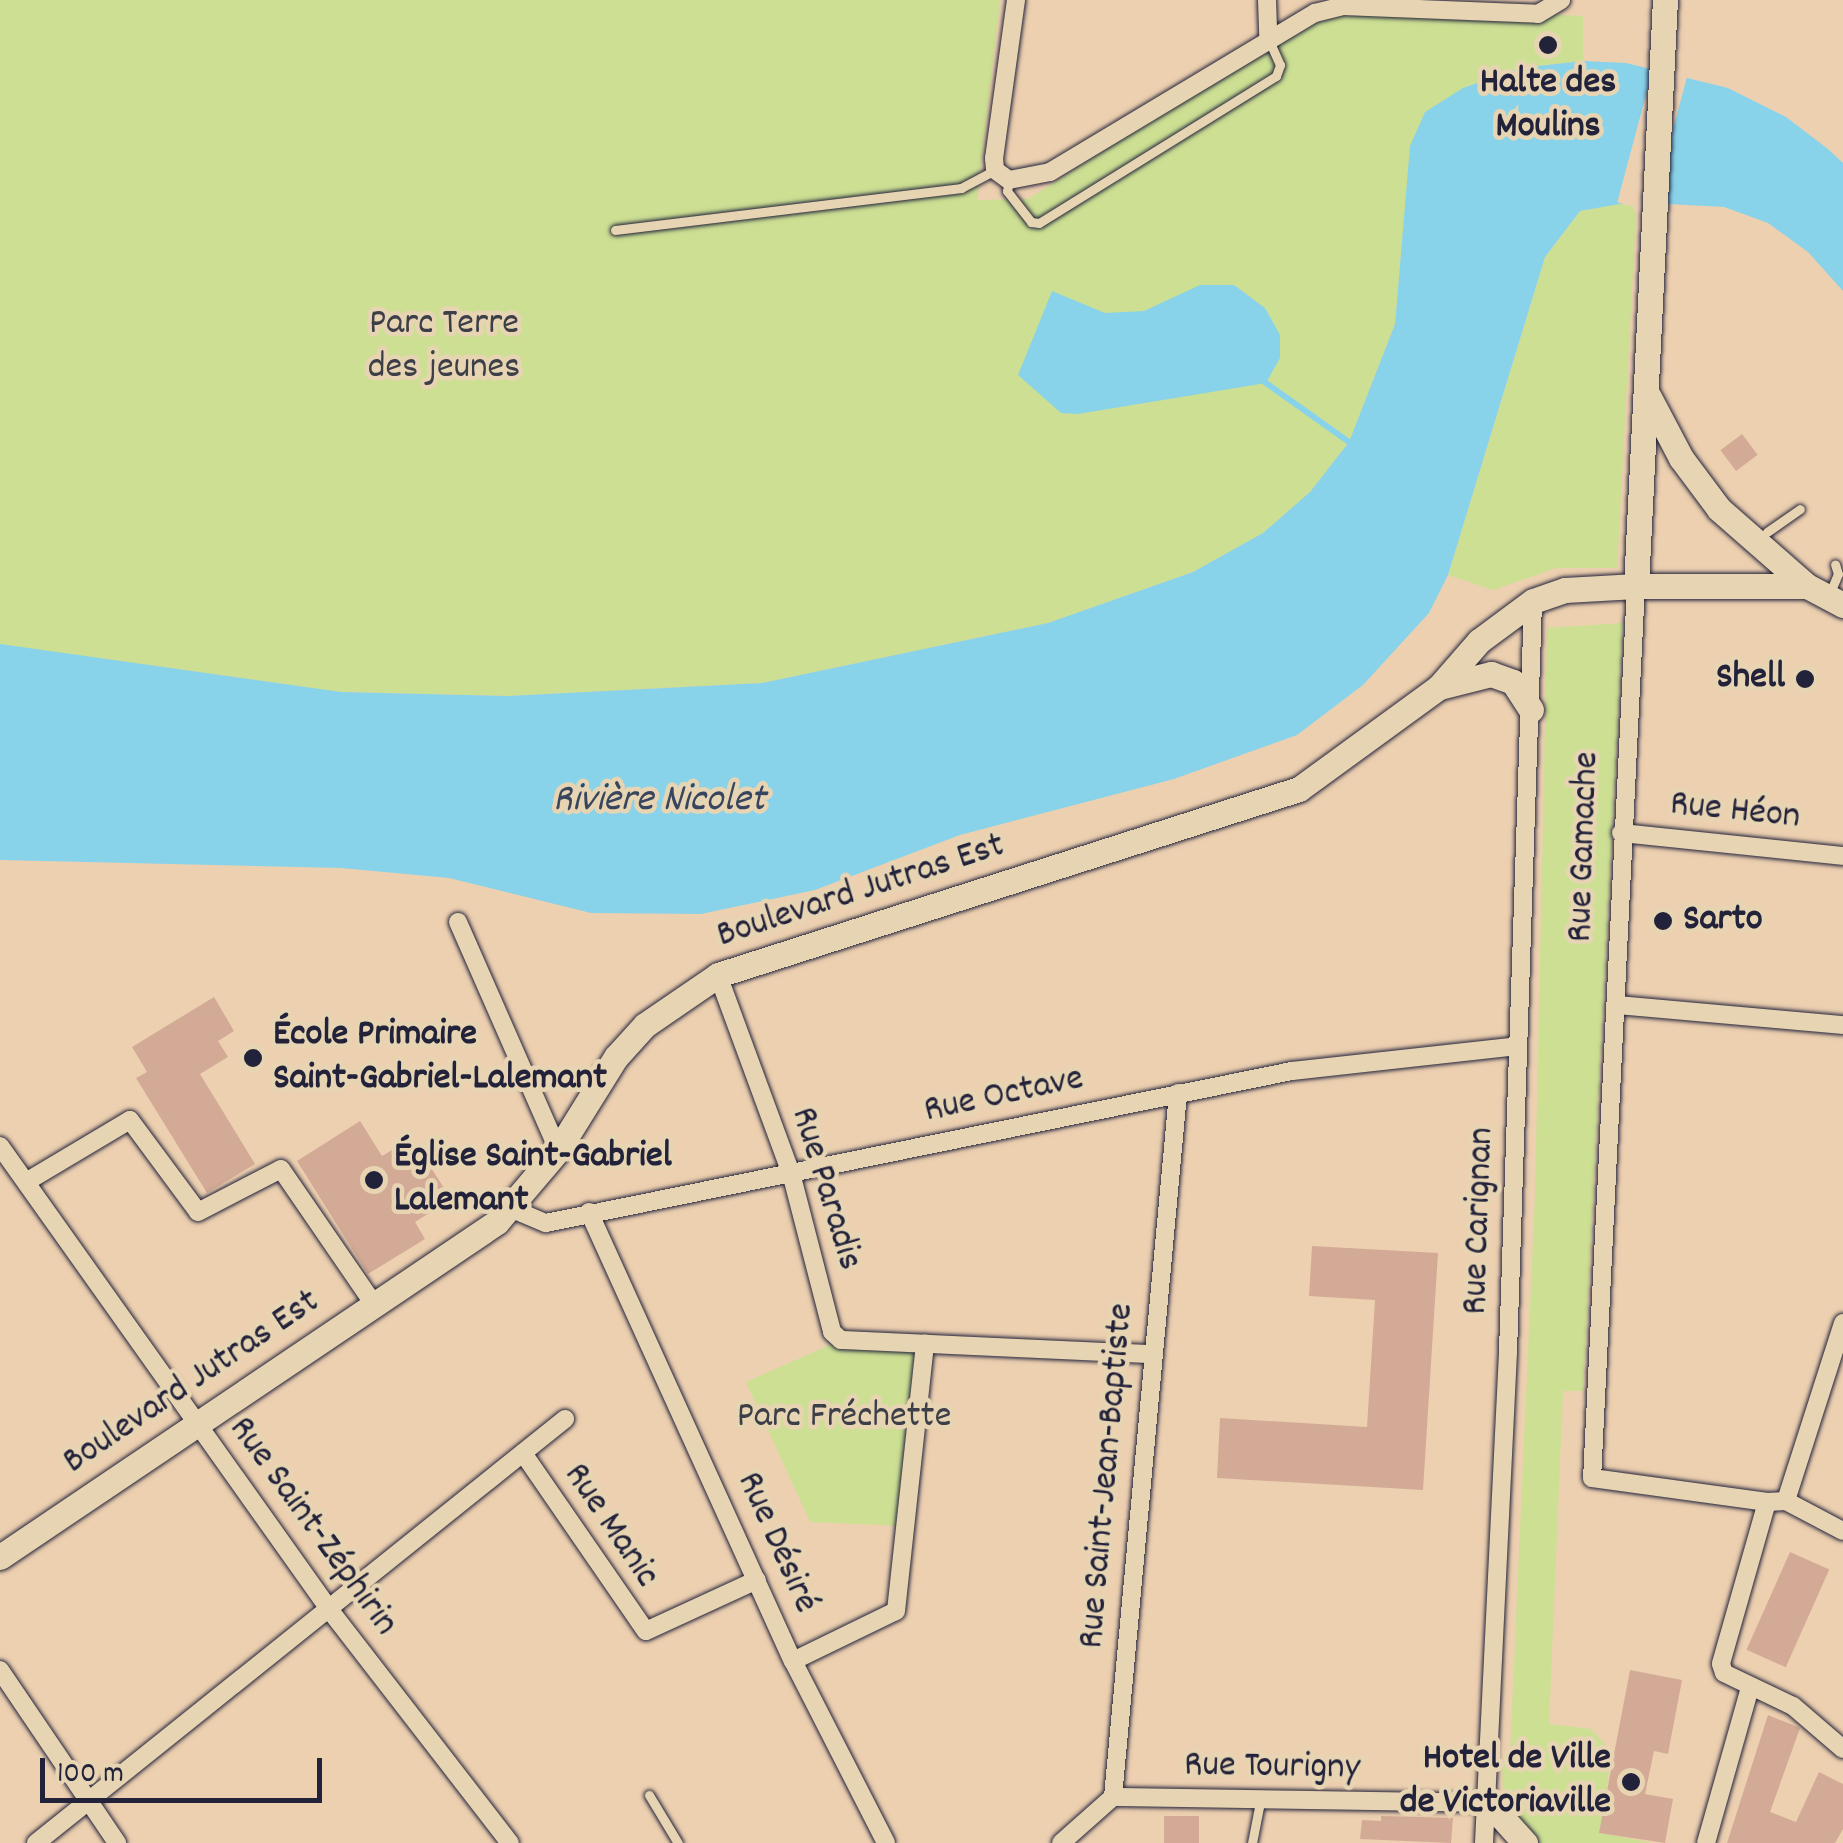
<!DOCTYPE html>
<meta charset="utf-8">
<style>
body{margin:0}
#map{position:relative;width:1843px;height:1843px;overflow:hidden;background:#edd0b0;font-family:Dekko,sans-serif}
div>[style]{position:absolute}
.green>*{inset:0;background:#ccdf93}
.water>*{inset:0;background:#89d3ea}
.pier>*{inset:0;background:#edd0b0;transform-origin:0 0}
.stream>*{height:6px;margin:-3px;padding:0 3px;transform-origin:3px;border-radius:3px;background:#89d3ea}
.building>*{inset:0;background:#d3aa96;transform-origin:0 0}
.roads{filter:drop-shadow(0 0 2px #22223b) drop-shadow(0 0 2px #22223b)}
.lane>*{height:9px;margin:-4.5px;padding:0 4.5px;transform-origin:4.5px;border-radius:4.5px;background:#e7d4b2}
.street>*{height:18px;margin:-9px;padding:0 9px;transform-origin:9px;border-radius:9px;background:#e7d4b2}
.secondary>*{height:25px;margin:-12.5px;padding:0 12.5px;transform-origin:12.5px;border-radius:12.5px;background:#e7d4b2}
.dots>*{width:28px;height:28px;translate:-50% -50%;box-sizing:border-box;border:5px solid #e7d4b2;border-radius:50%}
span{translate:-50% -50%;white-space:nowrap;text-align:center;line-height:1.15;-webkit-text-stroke:9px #e7d4b2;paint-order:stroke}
.poi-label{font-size:38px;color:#22223b;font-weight:700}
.right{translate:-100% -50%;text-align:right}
.left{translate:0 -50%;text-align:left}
.park-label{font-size:38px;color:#3c3e48}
.street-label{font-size:38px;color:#22223b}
.water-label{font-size:40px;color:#37455e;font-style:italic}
.scale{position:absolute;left:40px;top:1758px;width:282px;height:45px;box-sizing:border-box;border:5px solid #22223b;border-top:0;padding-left:12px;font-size:30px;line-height:35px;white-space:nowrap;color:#22223b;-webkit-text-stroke:8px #e7d4b2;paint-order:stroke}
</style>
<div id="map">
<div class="green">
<i style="clip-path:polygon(0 0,1000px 0,977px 200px,1028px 199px,1271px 44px,1315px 4px,1583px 16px,1583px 61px,1520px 68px,1463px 88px,1402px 246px,1395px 324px,1349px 442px,1310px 492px,1263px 533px,1193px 572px,1048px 623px,762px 683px,508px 696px,341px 692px,0 645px)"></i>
<i style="clip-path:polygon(1631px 202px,1636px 214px,1617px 568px,1556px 568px,1493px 590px,1448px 575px,1545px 257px,1580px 211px)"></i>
<i style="clip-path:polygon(1623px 623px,1583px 1391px,1563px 1391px,1549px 1724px,1591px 1729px,1612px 1752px,1600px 1833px,1653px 1843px,1539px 1843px,1503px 1799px,1502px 1763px,1510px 1754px,1535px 1195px,1547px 628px)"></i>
<i style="clip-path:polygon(841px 1340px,925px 1344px,905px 1526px,810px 1522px,746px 1382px)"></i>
</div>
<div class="water">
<i style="clip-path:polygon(1583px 61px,1626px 63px,1728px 88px,1786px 117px,1828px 149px,1843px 163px,1843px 291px,1808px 252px,1768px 223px,1724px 207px,1631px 202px,1580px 211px,1545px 257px,1448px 575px,1429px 613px,1363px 685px,1297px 735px,1174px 779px,960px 835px,815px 890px,701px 914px,591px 913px,449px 878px,341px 868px,0 860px,0 644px,341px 692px,508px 696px,762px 683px,1048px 623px,1193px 572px,1263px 533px,1310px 492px,1349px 442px,1395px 324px,1410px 146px,1425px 112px,1463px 88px,1520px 68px)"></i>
<i style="clip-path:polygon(1200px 285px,1234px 285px,1265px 308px,1280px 335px,1280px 358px,1266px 383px,1078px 414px,1061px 413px,1018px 375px,1052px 291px,1105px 313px,1144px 311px)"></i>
</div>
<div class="pier">
<i style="left:1654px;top:65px;width:35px;height:142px;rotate:15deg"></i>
</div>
<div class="stream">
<i style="left:1266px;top:383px;width:102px;rotate:35.4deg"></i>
</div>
<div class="building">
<i style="left:1742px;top:434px;width:26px;height:27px;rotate:53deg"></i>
<i style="clip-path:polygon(214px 997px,234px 1031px,218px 1041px,228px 1057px,200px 1074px,255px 1164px,207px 1193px,136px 1078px,147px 1072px,132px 1047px)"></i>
<i style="clip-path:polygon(360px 1121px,382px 1156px,412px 1138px,451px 1199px,415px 1222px,425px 1239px,368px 1274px,297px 1161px)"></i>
<i style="clip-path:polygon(1312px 1246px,1438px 1253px,1423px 1490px,1217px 1478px,1220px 1418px,1367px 1427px,1375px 1300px,1309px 1296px)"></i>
<i style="left:1790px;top:1552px;width:43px;height:107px;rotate:24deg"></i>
<i style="clip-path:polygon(1630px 1670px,1682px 1680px,1668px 1754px,1654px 1751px,1645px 1794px,1673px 1799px,1665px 1843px,1599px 1833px)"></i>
<i style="clip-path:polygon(1768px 1715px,1800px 1728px,1770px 1812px,1796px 1822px,1819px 1772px,1843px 1784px,1843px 1829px,1835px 1843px,1727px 1843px)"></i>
<i style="left:1164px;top:1816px;width:35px;height:27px"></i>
<i style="clip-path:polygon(1381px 1816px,1453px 1818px,1451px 1843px,1360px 1839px,1362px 1820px,1381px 1821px)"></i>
</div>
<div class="roads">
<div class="lane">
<i style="left:1009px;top:180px;width:11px;rotate:100deg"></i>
<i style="left:1007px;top:191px;width:39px;rotate:52deg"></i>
<i style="left:1031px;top:222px;width:8px;rotate:7deg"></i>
<i style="left:1039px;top:223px;width:279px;rotate:-31.8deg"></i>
<i style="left:1276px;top:76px;width:12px;rotate:-70deg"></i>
<i style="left:1280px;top:65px;width:27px;rotate:-114deg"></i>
<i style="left:615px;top:230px;width:349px;rotate:-6.9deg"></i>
<i style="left:961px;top:188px;width:38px;rotate:-28deg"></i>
<i style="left:1767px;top:532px;width:40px;rotate:-34.9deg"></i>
<i style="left:1829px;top:595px;width:23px;rotate:-67deg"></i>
<i style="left:1838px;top:574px;width:10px;rotate:-107deg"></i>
<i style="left:649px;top:1795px;width:56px;rotate:58.9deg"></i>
<i style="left:1252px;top:1843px;width:42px;rotate:-79deg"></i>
</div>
<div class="street">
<i style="left:1016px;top:0;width:160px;rotate:97.9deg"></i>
<i style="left:994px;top:158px;width:12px;rotate:85deg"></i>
<i style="left:995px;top:170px;width:17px;rotate:36deg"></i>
<i style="left:1009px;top:180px;width:42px;rotate:-11deg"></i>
<i style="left:1050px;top:172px;width:309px;rotate:-31deg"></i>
<i style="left:1315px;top:13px;width:29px;rotate:-14deg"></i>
<i style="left:1343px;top:6px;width:195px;rotate:2.3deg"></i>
<i style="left:1538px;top:14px;width:27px;rotate:-31deg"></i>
<i style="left:1267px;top:0;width:37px;rotate:88deg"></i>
<i style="left:1636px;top:586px;width:893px;rotate:92.82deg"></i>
<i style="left:1592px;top:1478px;width:177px;rotate:7.8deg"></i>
<i style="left:1621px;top:833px;width:223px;rotate:5.9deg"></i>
<i style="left:458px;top:922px;width:249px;rotate:66.3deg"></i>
<i style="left:718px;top:975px;width:211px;rotate:69.8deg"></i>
<i style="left:791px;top:1173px;width:164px;rotate:75.5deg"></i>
<i style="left:832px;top:1332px;width:12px;rotate:42deg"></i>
<i style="left:841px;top:1340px;width:309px;rotate:2.6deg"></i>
<i style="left:1618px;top:1005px;width:226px;rotate:5.1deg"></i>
<i style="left:0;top:1146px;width:568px;rotate:54.6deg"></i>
<i style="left:329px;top:1609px;width:296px;rotate:52.3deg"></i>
<i style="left:26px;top:1182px;width:121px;rotate:-30.8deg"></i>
<i style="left:130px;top:1120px;width:114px;rotate:53.5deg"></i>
<i style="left:198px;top:1212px;width:93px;rotate:-27.4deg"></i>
<i style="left:281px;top:1169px;width:166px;rotate:55.5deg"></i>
<i style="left:510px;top:1208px;width:39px;rotate:23deg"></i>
<i style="left:546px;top:1223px;width:761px;rotate:-11.52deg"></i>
<i style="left:1292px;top:1071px;width:227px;rotate:-6.3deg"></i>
<i style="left:589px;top:1212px;width:493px;rotate:65.6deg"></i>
<i style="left:793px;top:1661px;width:204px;rotate:62.9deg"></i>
<i style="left:1843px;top:1323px;width:187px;rotate:107.8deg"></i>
<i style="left:1786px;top:1501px;width:19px;rotate:177deg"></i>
<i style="left:1767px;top:1502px;width:168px;rotate:105.9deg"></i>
<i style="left:1721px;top:1664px;width:9px;rotate:72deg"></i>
<i style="left:1724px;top:1673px;width:76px;rotate:25.6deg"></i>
<i style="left:1793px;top:1706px;width:66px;rotate:40.7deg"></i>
<i style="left:523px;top:1453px;width:216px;rotate:55.4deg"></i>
<i style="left:646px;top:1631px;width:122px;rotate:-24.7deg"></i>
<i style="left:1786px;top:1501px;width:64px;rotate:27.8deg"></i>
<i style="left:793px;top:1661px;width:114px;rotate:-25.9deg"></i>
<i style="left:896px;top:1611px;width:269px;rotate:-83.8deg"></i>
<i style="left:0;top:1670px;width:209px;rotate:55.9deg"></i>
<i style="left:1113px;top:1797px;width:376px;rotate:0.9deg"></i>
<i style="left:36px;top:1843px;width:678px;rotate:-38.71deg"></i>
<i style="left:1061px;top:1843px;width:69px;rotate:-41.5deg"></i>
<i style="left:1113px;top:1797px;width:707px;rotate:-84.72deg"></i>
<i style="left:1484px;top:1843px;width:492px;rotate:-87.2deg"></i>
<i style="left:1508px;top:1352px;width:751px;rotate:-88.09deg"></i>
<i style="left:1706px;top:1843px;width:162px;rotate:-74.2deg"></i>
</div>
<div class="secondary">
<i style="left:1649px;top:397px;width:69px;rotate:62.3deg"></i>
<i style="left:1681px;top:458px;width:64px;rotate:53.3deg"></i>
<i style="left:1719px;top:509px;width:117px;rotate:41.2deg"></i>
<i style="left:1636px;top:586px;width:587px;rotate:-87.17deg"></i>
<i style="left:1439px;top:687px;width:54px;rotate:-14deg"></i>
<i style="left:1491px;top:674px;width:23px;rotate:20deg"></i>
<i style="left:1513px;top:682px;width:33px;rotate:57deg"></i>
<i style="left:0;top:1557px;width:599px;rotate:-33.98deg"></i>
<i style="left:497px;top:1222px;width:94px;rotate:-49.7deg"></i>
<i style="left:558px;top:1150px;width:110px;rotate:-58.1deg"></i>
<i style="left:616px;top:1057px;width:43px;rotate:-47.8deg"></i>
<i style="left:645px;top:1025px;width:88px;rotate:-34.4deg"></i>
<i style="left:718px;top:975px;width:610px;rotate:-17.75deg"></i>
<i style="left:1299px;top:789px;width:173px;rotate:-36.1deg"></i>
<i style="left:1439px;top:687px;width:61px;rotate:-49deg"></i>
<i style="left:1479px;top:641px;width:67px;rotate:-36.5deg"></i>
<i style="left:1533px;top:601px;width:34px;rotate:-19deg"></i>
<i style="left:1565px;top:590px;width:71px;rotate:-3.2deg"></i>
<i style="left:1636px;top:586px;width:171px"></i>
<i style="left:1807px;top:586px;width:41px;rotate:27.8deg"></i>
<i style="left:1489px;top:1803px;width:54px;rotate:48deg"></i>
</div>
</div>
<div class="dots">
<i style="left:1548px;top:45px;background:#22223b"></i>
<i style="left:1805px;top:679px;background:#22223b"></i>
<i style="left:1663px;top:921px;background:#22223b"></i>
<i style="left:253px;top:1058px;background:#22223b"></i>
<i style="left:374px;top:1180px;background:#22223b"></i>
<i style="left:1631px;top:1782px;background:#22223b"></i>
</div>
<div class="poi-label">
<span style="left:1548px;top:106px">Halte des<br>Moulins</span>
<span class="right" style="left:1785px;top:679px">Shell</span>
<span class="left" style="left:1683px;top:921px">Sarto</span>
<span class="left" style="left:273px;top:1058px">École Primaire<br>Saint-Gabriel-Lalemant</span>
<span class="left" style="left:394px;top:1180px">Église Saint-Gabriel<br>Lalemant</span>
<span class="right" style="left:1611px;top:1782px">Hotel de Ville<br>de Victoriaville</span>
</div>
<div class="park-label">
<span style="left:444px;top:347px">Parc Terre<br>des jeunes</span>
<span style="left:844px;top:1418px">Parc Fréchette</span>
</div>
<div class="street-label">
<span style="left:1735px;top:812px;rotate:6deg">Rue Héon</span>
<span style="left:1585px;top:847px;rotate:-88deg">Rue Gamache</span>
<span style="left:861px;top:892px;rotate:-18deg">Boulevard Jutras Est</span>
<span style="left:1004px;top:1096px;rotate:-12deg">Rue Octave</span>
<span style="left:825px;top:1189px;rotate:73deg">Rue Paradis</span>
<span style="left:1480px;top:1221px;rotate:-88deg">Rue Carignan</span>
<span style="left:192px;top:1383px;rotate:-34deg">Boulevard Jutras Est</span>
<span style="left:1108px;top:1476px;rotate:-85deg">Rue Saint-Jean-Baptiste</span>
<span style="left:610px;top:1526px;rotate:56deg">Rue Manic</span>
<span style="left:312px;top:1527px;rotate:54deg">Rue Saint-Zéphirin</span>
<span style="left:776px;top:1543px;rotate:66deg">Rue Désiré</span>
<span style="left:1272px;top:1768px;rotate:1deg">Rue Tourigny</span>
</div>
<div class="water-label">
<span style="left:659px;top:802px">Rivière Nicolet</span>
</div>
<div class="scale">100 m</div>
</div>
